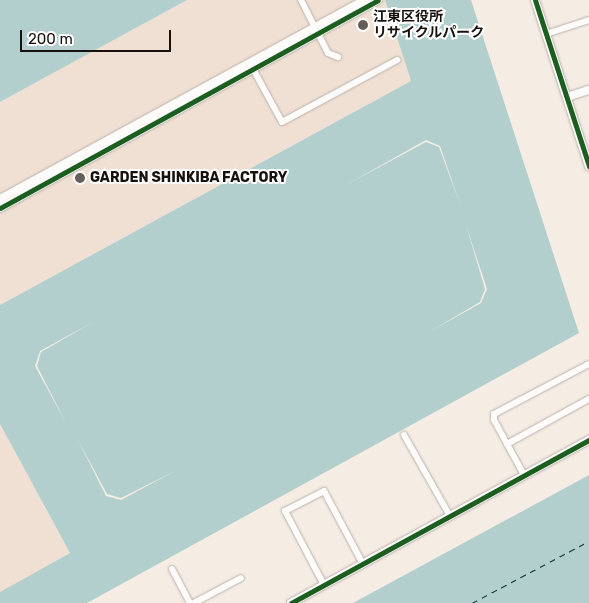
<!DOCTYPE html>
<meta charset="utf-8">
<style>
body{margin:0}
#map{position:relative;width:589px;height:603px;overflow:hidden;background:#f5ece4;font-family:Rubik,"Noto Sans JP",sans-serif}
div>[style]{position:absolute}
.built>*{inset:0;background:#f0e0d3}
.water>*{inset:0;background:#b3cfcd}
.pier>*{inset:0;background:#f5ece4}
.ferry>*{height:1px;margin-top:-0.5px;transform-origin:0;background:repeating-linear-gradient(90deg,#0a3536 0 6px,transparent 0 11px)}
.roads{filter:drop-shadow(0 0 1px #b9b2ac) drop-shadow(0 0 1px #b9b2ac)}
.minor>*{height:6px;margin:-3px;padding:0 3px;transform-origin:3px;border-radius:3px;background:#fefcfb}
.tertiary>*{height:8px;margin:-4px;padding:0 4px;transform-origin:4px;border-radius:4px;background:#fefcfb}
.cycleway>*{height:5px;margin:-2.5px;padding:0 2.5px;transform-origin:2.5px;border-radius:2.5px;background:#1b5e20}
.dots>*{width:14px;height:14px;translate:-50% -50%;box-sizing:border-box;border:2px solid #fff;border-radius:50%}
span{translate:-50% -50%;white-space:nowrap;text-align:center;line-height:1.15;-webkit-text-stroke:4px #fff;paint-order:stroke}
.poi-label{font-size:14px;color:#18120e;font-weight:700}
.left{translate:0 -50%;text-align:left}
.scale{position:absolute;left:20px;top:30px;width:151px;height:22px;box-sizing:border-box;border:2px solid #18120e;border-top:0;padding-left:6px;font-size:15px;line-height:18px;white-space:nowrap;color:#18120e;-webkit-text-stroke:4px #fff;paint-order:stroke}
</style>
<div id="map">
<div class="built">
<i style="clip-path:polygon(187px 0,385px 0,411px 81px,0 305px,0 102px)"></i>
<i style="clip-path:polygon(0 424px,70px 553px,0 592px)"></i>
</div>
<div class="water">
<i style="clip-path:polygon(0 0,187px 0,0 102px)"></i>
<i style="clip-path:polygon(385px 0,471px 0,579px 333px,87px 603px,0 603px,0 592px,70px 553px,0 424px,0 305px,411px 81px)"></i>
<i style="clip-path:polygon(589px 475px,589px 603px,353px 603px)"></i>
</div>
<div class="pier">
<i style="clip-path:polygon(426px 140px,440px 146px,461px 207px,439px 147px,426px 142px,346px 185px)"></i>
<i style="clip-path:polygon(466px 225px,487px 289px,481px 303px,429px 332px,480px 302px,485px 289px)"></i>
<i style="clip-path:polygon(95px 321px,41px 352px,37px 366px,66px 423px,35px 366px,40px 351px)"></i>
<i style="clip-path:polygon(77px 438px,107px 494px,121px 498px,175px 471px,121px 500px,106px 496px)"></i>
</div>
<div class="ferry">
<i style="left:472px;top:603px;width:132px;rotate:-27.9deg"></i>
</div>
<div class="roads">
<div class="minor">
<i style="left:301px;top:0;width:59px;rotate:63deg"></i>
<i style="left:328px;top:53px;width:11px;rotate:22deg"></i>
<i style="left:546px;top:34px;width:45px;rotate:-18deg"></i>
<i style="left:253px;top:69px;width:60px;rotate:61.3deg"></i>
<i style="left:282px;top:122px;width:131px;rotate:-28.3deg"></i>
<i style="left:404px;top:435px;width:93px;rotate:60.4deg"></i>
<i style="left:507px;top:444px;width:94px;rotate:-28.8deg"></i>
<i style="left:524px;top:475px;width:63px;rotate:-118.6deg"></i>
<i style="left:494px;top:420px;width:6px;rotate:-90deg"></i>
<i style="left:494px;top:414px;width:107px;rotate:-27.8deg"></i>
<i style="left:172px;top:569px;width:38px;rotate:62deg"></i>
<i style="left:324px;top:585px;width:84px;rotate:-117.8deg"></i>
<i style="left:285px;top:511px;width:44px;rotate:-27.1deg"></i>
<i style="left:324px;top:491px;width:83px;rotate:61.9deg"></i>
<i style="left:194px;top:603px;width:53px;rotate:-28deg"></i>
</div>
<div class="tertiary">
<i style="left:535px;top:0;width:175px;rotate:72deg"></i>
<i style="left:567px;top:97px;width:23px;rotate:-18deg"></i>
<i style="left:0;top:199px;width:416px;rotate:-28.6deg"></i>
<i style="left:0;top:208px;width:431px;rotate:-28.8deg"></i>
<i style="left:291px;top:603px;width:340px;rotate:-28.7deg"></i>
</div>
</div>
<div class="cycleway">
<i style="left:535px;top:0;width:175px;rotate:72deg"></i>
<i style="left:0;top:208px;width:431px;rotate:-28.8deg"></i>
<i style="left:291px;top:603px;width:340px;rotate:-28.7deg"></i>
</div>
<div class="dots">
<i style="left:363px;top:25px;background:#655e59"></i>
<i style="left:80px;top:178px;background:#655e59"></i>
</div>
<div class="poi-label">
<span class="left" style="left:373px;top:25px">江東区役所<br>リサイクルパーク</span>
<span class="left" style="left:90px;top:178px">GARDEN SHINKIBA FACTORY</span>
</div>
<div class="scale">200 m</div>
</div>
